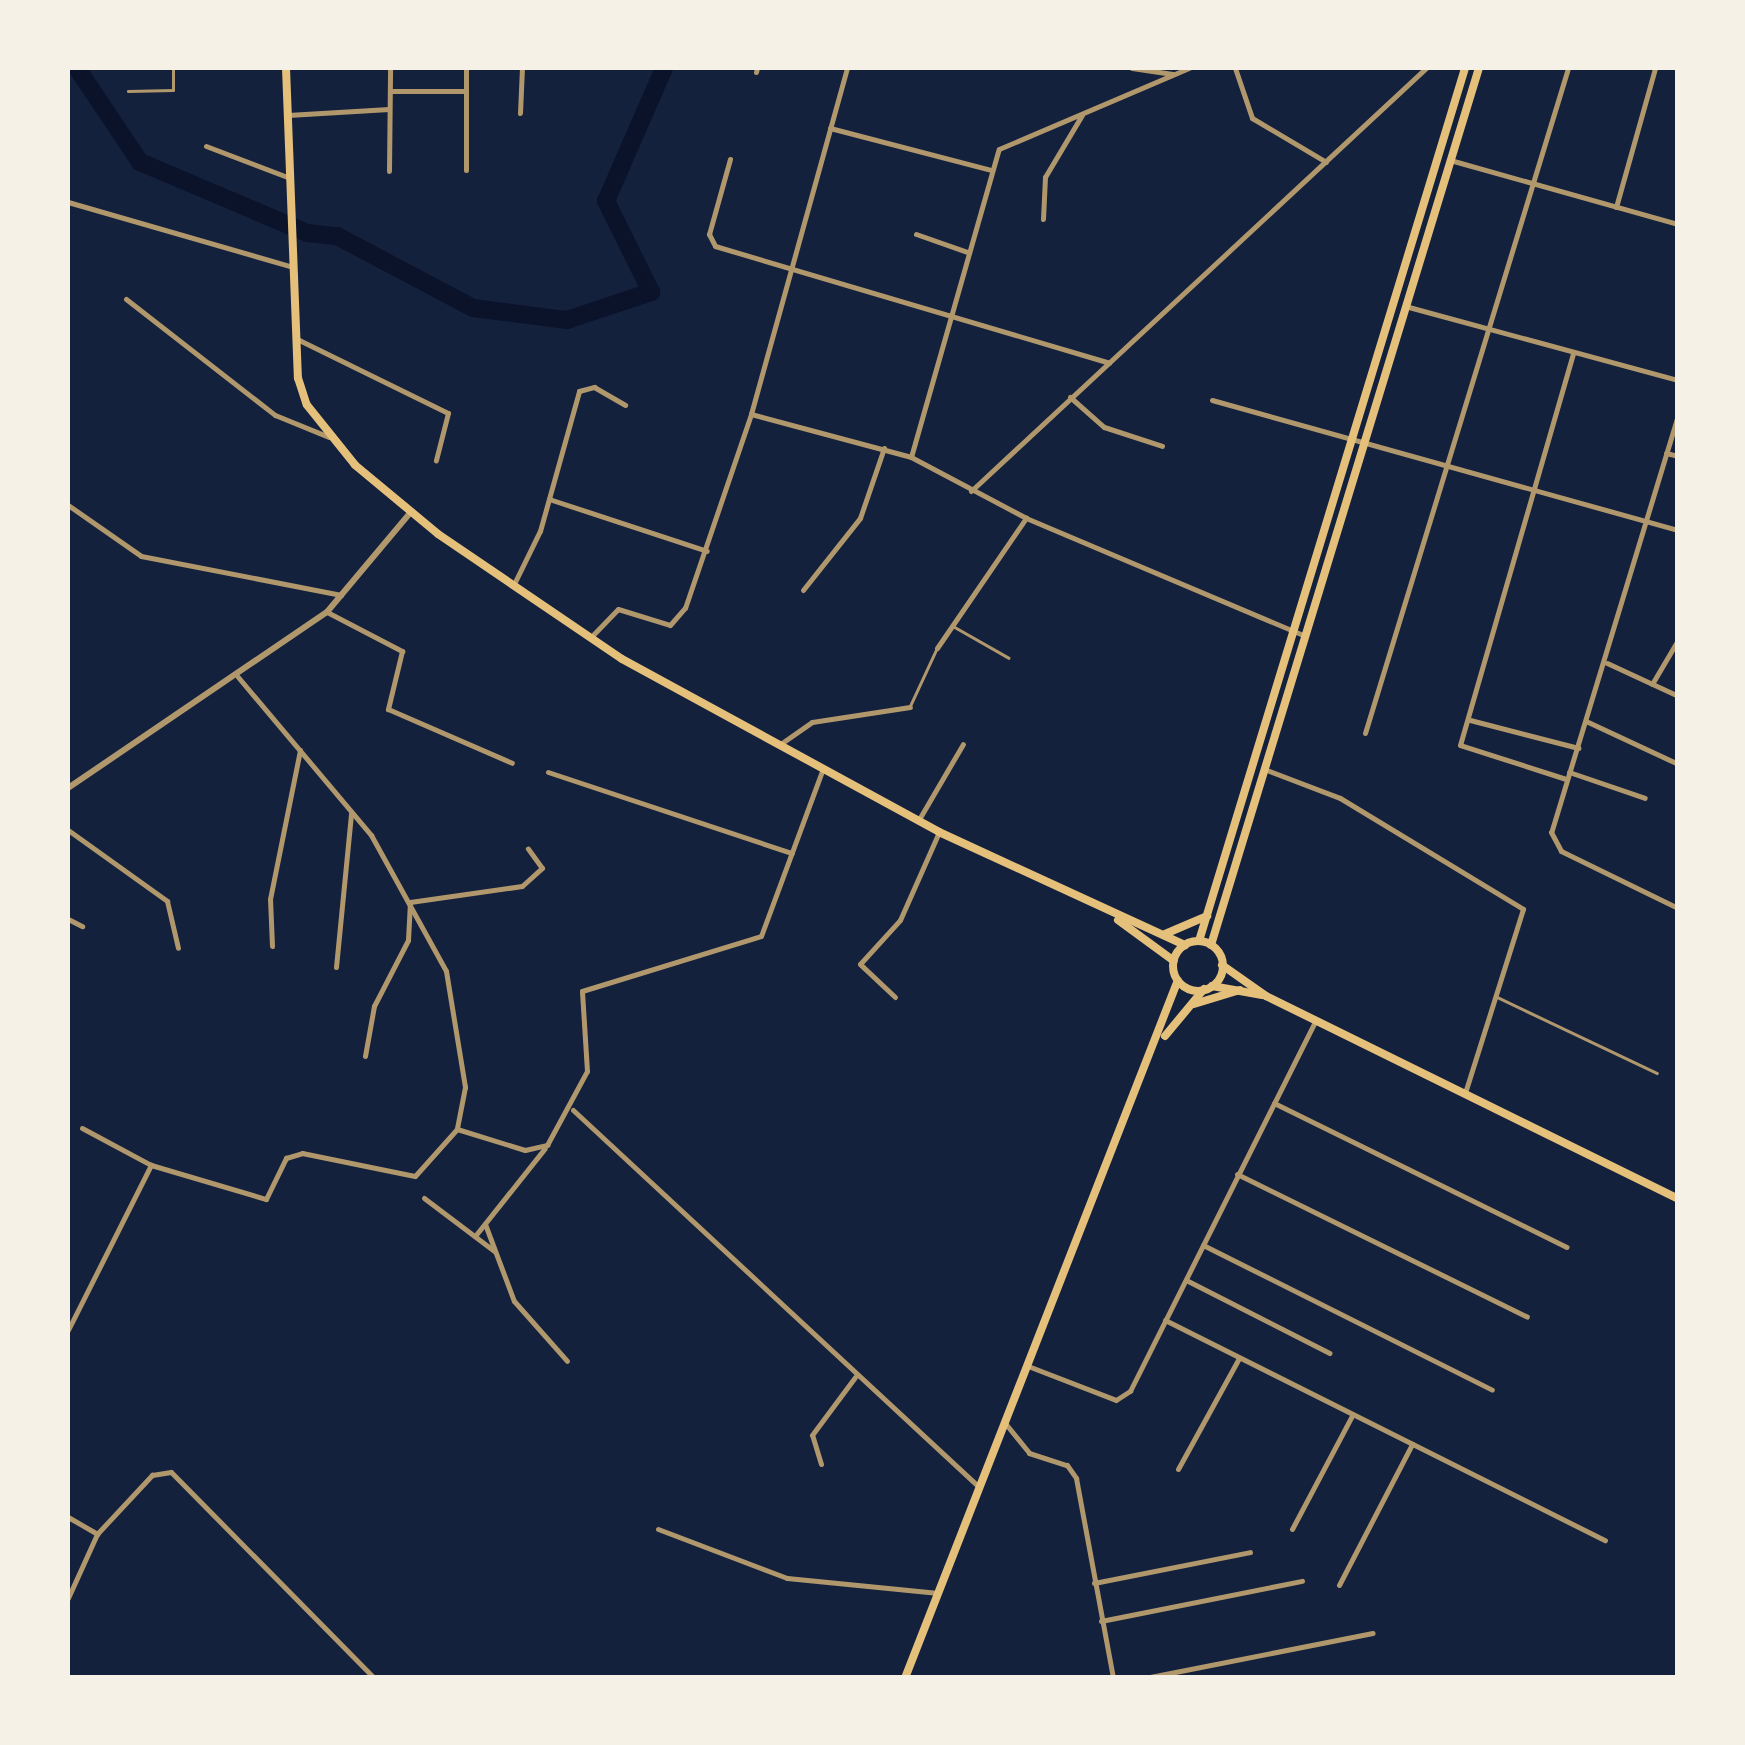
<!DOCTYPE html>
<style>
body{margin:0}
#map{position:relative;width:1745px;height:1745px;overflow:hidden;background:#14213d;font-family:Overpass,sans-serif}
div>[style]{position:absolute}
.river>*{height:18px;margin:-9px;padding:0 9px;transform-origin:9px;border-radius:9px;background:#0b132b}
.service>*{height:2.5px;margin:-1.25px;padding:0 1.25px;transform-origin:1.25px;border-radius:1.25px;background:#b1986c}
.minor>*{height:5px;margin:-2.5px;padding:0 2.5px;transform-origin:2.5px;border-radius:2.5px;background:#b1986c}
.tertiary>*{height:6px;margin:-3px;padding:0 3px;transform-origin:3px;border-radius:3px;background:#b1986c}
.secondary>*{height:8px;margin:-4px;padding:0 4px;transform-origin:4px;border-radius:4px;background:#e5c07b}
.primary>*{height:8px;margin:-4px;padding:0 4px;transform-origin:4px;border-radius:4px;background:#e5c07b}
.primary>.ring{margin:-4px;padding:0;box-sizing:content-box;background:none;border:8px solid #e5c07b;border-radius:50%}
span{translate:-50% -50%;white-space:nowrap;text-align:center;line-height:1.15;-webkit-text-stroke:10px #f6f1e7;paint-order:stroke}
.frame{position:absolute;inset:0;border:70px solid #f6f1e7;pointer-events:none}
</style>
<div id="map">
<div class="river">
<i style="left:77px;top:68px;width:113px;rotate:56.2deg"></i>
<i style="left:140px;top:162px;width:181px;rotate:23deg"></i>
<i style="left:307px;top:233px;width:30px;rotate:6deg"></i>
<i style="left:337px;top:236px;width:154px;rotate:27.9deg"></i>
<i style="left:473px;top:308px;width:95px;rotate:7.3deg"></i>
<i style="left:567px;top:320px;width:89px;rotate:-18.4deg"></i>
<i style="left:651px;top:292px;width:102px;rotate:-116.3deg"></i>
<i style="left:606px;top:201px;width:145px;rotate:-66.4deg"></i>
</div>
<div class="service">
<i style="left:128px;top:91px;width:45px;rotate:-1.3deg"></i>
<i style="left:173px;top:90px;width:22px;rotate:-90deg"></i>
<i style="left:953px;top:626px;width:64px;rotate:29.7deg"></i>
<i style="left:910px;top:706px;width:62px;rotate:-65.1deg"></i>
<i style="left:1497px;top:997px;width:177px;rotate:25.4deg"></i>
</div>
<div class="minor">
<i style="left:1132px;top:68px;width:41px;rotate:8.3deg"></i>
<i style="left:1235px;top:68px;width:53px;rotate:71.2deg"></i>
<i style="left:1252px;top:118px;width:86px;rotate:30.7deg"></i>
<i style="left:756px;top:72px;width:4px;rotate:-76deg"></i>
<i style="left:390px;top:91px;width:76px"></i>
<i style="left:520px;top:113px;width:45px;rotate:-87.5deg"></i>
<i style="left:288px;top:115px;width:101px;rotate:-3.4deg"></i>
<i style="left:830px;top:128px;width:166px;rotate:14.6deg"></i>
<i style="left:206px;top:146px;width:87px;rotate:20.9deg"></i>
<i style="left:730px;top:159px;width:78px;rotate:105.6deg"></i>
<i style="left:709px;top:234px;width:13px;rotate:63deg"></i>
<i style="left:715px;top:246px;width:411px;rotate:16.5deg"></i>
<i style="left:1450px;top:160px;width:237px;rotate:15.7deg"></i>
<i style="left:466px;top:170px;width:102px;rotate:-90deg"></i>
<i style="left:389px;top:171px;width:103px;rotate:-89.4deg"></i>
<i style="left:68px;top:202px;width:231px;rotate:16.1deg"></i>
<i style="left:1616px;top:207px;width:144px;rotate:-74.3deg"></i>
<i style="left:1043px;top:219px;width:42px;rotate:-87.3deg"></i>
<i style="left:1045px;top:177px;width:72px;rotate:-59.2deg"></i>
<i style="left:916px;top:234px;width:54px;rotate:19.4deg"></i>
<i style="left:126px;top:299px;width:189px;rotate:37.9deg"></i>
<i style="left:275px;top:415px;width:58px;rotate:22.2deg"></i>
<i style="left:1405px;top:306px;width:283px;rotate:15.2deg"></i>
<i style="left:297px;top:339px;width:168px;rotate:26.1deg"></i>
<i style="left:448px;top:413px;width:49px;rotate:104.3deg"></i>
<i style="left:1070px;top:397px;width:45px;rotate:41.4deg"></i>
<i style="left:1104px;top:427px;width:61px;rotate:18.1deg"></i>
<i style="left:1212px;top:400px;width:484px;rotate:15.6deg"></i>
<i style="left:751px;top:414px;width:166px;rotate:15deg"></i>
<i style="left:911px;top:457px;width:130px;rotate:27.9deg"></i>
<i style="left:1026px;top:518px;width:304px;rotate:22.9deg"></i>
<i style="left:1678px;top:415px;width:436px;rotate:106.9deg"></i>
<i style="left:1551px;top:832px;width:21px;rotate:62deg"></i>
<i style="left:1561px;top:851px;width:130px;rotate:26deg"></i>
<i style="left:1666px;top:453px;width:12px;rotate:14deg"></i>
<i style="left:911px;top:457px;width:320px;rotate:-74.1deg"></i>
<i style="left:999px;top:149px;width:207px;rotate:-23.1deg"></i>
<i style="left:971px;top:491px;width:621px;rotate:-42.91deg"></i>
<i style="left:549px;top:499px;width:166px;rotate:18.2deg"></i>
<i style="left:68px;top:505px;width:89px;rotate:34.9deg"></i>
<i style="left:141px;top:556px;width:204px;rotate:11deg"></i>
<i style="left:513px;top:586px;width:61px;rotate:-63.9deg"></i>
<i style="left:540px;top:531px;width:145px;rotate:-74.4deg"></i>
<i style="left:579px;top:391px;width:16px;rotate:-15deg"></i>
<i style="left:594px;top:387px;width:36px;rotate:30deg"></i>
<i style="left:803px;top:590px;width:92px;rotate:-51.6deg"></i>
<i style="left:860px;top:518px;width:74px;rotate:-71.1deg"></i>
<i style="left:327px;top:612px;width:85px;rotate:27.5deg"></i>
<i style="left:402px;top:651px;width:60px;rotate:103.6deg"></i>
<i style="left:388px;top:709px;width:135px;rotate:23.5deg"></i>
<i style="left:590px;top:638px;width:40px;rotate:-46deg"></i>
<i style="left:618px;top:609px;width:54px;rotate:17.1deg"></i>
<i style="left:670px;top:625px;width:23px;rotate:-49deg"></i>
<i style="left:685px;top:608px;width:205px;rotate:-71.2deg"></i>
<i style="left:751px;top:414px;width:359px;rotate:-74.5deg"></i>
<i style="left:937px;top:648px;width:158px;rotate:-55.6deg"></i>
<i style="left:1607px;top:663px;width:78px;rotate:24.9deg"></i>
<i style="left:238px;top:677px;width:207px;rotate:49.9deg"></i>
<i style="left:371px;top:835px;width:155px;rotate:61.1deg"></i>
<i style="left:446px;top:971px;width:118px;rotate:80.7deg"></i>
<i style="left:465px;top:1087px;width:42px;rotate:101deg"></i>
<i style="left:1652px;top:684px;width:51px;rotate:-59.4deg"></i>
<i style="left:1470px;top:720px;width:112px;rotate:14.5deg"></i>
<i style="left:1588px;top:722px;width:99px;rotate:25deg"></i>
<i style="left:1365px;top:733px;width:695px;rotate:-73.02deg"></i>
<i style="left:779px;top:745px;width:40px;rotate:-34.9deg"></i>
<i style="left:812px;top:722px;width:99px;rotate:-8.7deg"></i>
<i style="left:1264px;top:769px;width:81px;rotate:20.9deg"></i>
<i style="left:1340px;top:798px;width:214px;rotate:31.2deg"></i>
<i style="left:1523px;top:909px;width:193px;rotate:107.5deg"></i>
<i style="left:548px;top:772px;width:257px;rotate:18.4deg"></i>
<i style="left:1569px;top:772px;width:80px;rotate:18.9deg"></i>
<i style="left:1566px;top:779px;width:111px;rotate:-162.2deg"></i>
<i style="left:1460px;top:745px;width:407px;rotate:-73.9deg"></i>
<i style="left:918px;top:821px;width:89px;rotate:-59.7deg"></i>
<i style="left:68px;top:830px;width:122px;rotate:35.6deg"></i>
<i style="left:167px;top:901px;width:48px;rotate:76.8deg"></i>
<i style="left:68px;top:919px;width:16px;rotate:27deg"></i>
<i style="left:272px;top:946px;width:47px;rotate:-92.4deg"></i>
<i style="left:270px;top:899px;width:152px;rotate:-78.6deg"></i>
<i style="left:336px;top:967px;width:155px;rotate:-84.4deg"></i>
<i style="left:895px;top:997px;width:48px;rotate:-136.7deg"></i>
<i style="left:860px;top:964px;width:59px;rotate:-47.7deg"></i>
<i style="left:900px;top:920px;width:96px;rotate:-66.1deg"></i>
<i style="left:365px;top:1056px;width:51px;rotate:-79.8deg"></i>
<i style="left:374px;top:1006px;width:74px;rotate:-62.7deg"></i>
<i style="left:408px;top:940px;width:38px;rotate:-87deg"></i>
<i style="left:410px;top:902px;width:113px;rotate:-8.1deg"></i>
<i style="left:522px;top:886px;width:27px;rotate:-42deg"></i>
<i style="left:542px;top:868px;width:24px;rotate:-126deg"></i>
<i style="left:1274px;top:1103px;width:326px;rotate:26.2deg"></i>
<i style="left:573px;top:1110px;width:555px;rotate:42.88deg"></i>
<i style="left:82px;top:1128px;width:78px;rotate:28.2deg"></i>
<i style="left:1237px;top:1174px;width:323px;rotate:26.2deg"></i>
<i style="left:424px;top:1198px;width:88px;rotate:37.1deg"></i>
<i style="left:485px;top:1224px;width:82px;rotate:69.4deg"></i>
<i style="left:514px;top:1301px;width:80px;rotate:48.5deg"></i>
<i style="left:475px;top:1236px;width:112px;rotate:-51.5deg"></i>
<i style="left:1203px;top:1245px;width:323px;rotate:26.6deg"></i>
<i style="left:1186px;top:1280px;width:161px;rotate:27deg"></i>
<i style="left:1165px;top:1320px;width:492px;rotate:26.6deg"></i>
<i style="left:68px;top:1330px;width:185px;rotate:-63.3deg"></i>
<i style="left:151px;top:1165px;width:120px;rotate:16.5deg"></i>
<i style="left:266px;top:1199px;width:46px;rotate:-64deg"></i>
<i style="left:286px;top:1158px;width:17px;rotate:-17deg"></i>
<i style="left:302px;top:1153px;width:115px;rotate:11.5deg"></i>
<i style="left:415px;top:1176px;width:63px;rotate:-48.2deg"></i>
<i style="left:457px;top:1129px;width:71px;rotate:17.2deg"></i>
<i style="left:525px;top:1150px;width:23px;rotate:-13deg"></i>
<i style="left:547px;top:1145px;width:84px;rotate:-61.6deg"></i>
<i style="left:587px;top:1071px;width:80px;rotate:-93.6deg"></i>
<i style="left:582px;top:991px;width:187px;rotate:-17.1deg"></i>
<i style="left:761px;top:936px;width:176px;rotate:-69.7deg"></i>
<i style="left:1028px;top:1366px;width:94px;rotate:21.1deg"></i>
<i style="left:1116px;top:1400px;width:17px;rotate:-33deg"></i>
<i style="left:1130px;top:1391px;width:414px;rotate:-63.4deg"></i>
<i style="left:1005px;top:1423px;width:38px;rotate:51deg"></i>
<i style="left:1029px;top:1453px;width:40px;rotate:18deg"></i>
<i style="left:1067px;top:1465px;width:16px;rotate:55deg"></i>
<i style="left:1076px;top:1478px;width:203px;rotate:79.5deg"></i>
<i style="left:821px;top:1464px;width:30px;rotate:-107deg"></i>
<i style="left:812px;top:1435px;width:72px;rotate:-53.4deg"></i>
<i style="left:1178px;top:1469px;width:127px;rotate:-61.2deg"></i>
<i style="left:68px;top:1517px;width:34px;rotate:30deg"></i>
<i style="left:97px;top:1534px;width:81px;rotate:-47deg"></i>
<i style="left:152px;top:1475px;width:19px;rotate:-9deg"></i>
<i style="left:171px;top:1472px;width:289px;rotate:45.4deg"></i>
<i style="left:658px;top:1529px;width:138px;rotate:20.8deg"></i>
<i style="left:787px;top:1578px;width:152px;rotate:5.7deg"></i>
<i style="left:1292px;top:1529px;width:130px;rotate:-62.1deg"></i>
<i style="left:1094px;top:1583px;width:159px;rotate:-11.2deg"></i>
<i style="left:1339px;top:1585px;width:159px;rotate:-62.6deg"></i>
<i style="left:68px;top:1598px;width:70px;rotate:-65.6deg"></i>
<i style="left:1101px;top:1621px;width:205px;rotate:-11.3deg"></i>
<i style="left:1145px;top:1678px;width:232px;rotate:-11.2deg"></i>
</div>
<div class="tertiary">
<i style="left:68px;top:788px;width:313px;rotate:-34.2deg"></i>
<i style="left:327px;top:612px;width:129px;rotate:-50deg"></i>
</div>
<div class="secondary">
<i style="left:1199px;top:941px;width:913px;rotate:-73.05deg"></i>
<i style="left:1211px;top:945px;width:917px;rotate:-73.01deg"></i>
</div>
<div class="primary">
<i style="left:286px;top:68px;width:310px;rotate:87.8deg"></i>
<i style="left:298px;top:378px;width:28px;rotate:72deg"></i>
<i style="left:307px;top:405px;width:77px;rotate:51.3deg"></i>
<i style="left:355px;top:465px;width:108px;rotate:39.7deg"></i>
<i style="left:438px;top:534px;width:222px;rotate:34.2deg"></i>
<i style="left:622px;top:659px;width:361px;rotate:28.6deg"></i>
<i style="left:939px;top:832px;width:271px;rotate:24.7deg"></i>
<i style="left:1118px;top:920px;width:69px;rotate:36.2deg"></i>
<i style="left:1165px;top:934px;width:46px;rotate:-23.2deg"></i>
<i class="ring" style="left:1173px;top:941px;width:42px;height:42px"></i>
<i style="left:1222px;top:965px;width:54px;rotate:35.2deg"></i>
<i style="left:1266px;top:996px;width:459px;rotate:26.2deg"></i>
<i style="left:1212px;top:986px;width:51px;rotate:10.2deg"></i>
<i style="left:1194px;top:1004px;width:48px;rotate:-16.9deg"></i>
<i style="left:1165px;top:1036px;width:61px;rotate:-50.3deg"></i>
<i style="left:905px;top:1678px;width:749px;rotate:-68.64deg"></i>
</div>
<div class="frame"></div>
</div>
